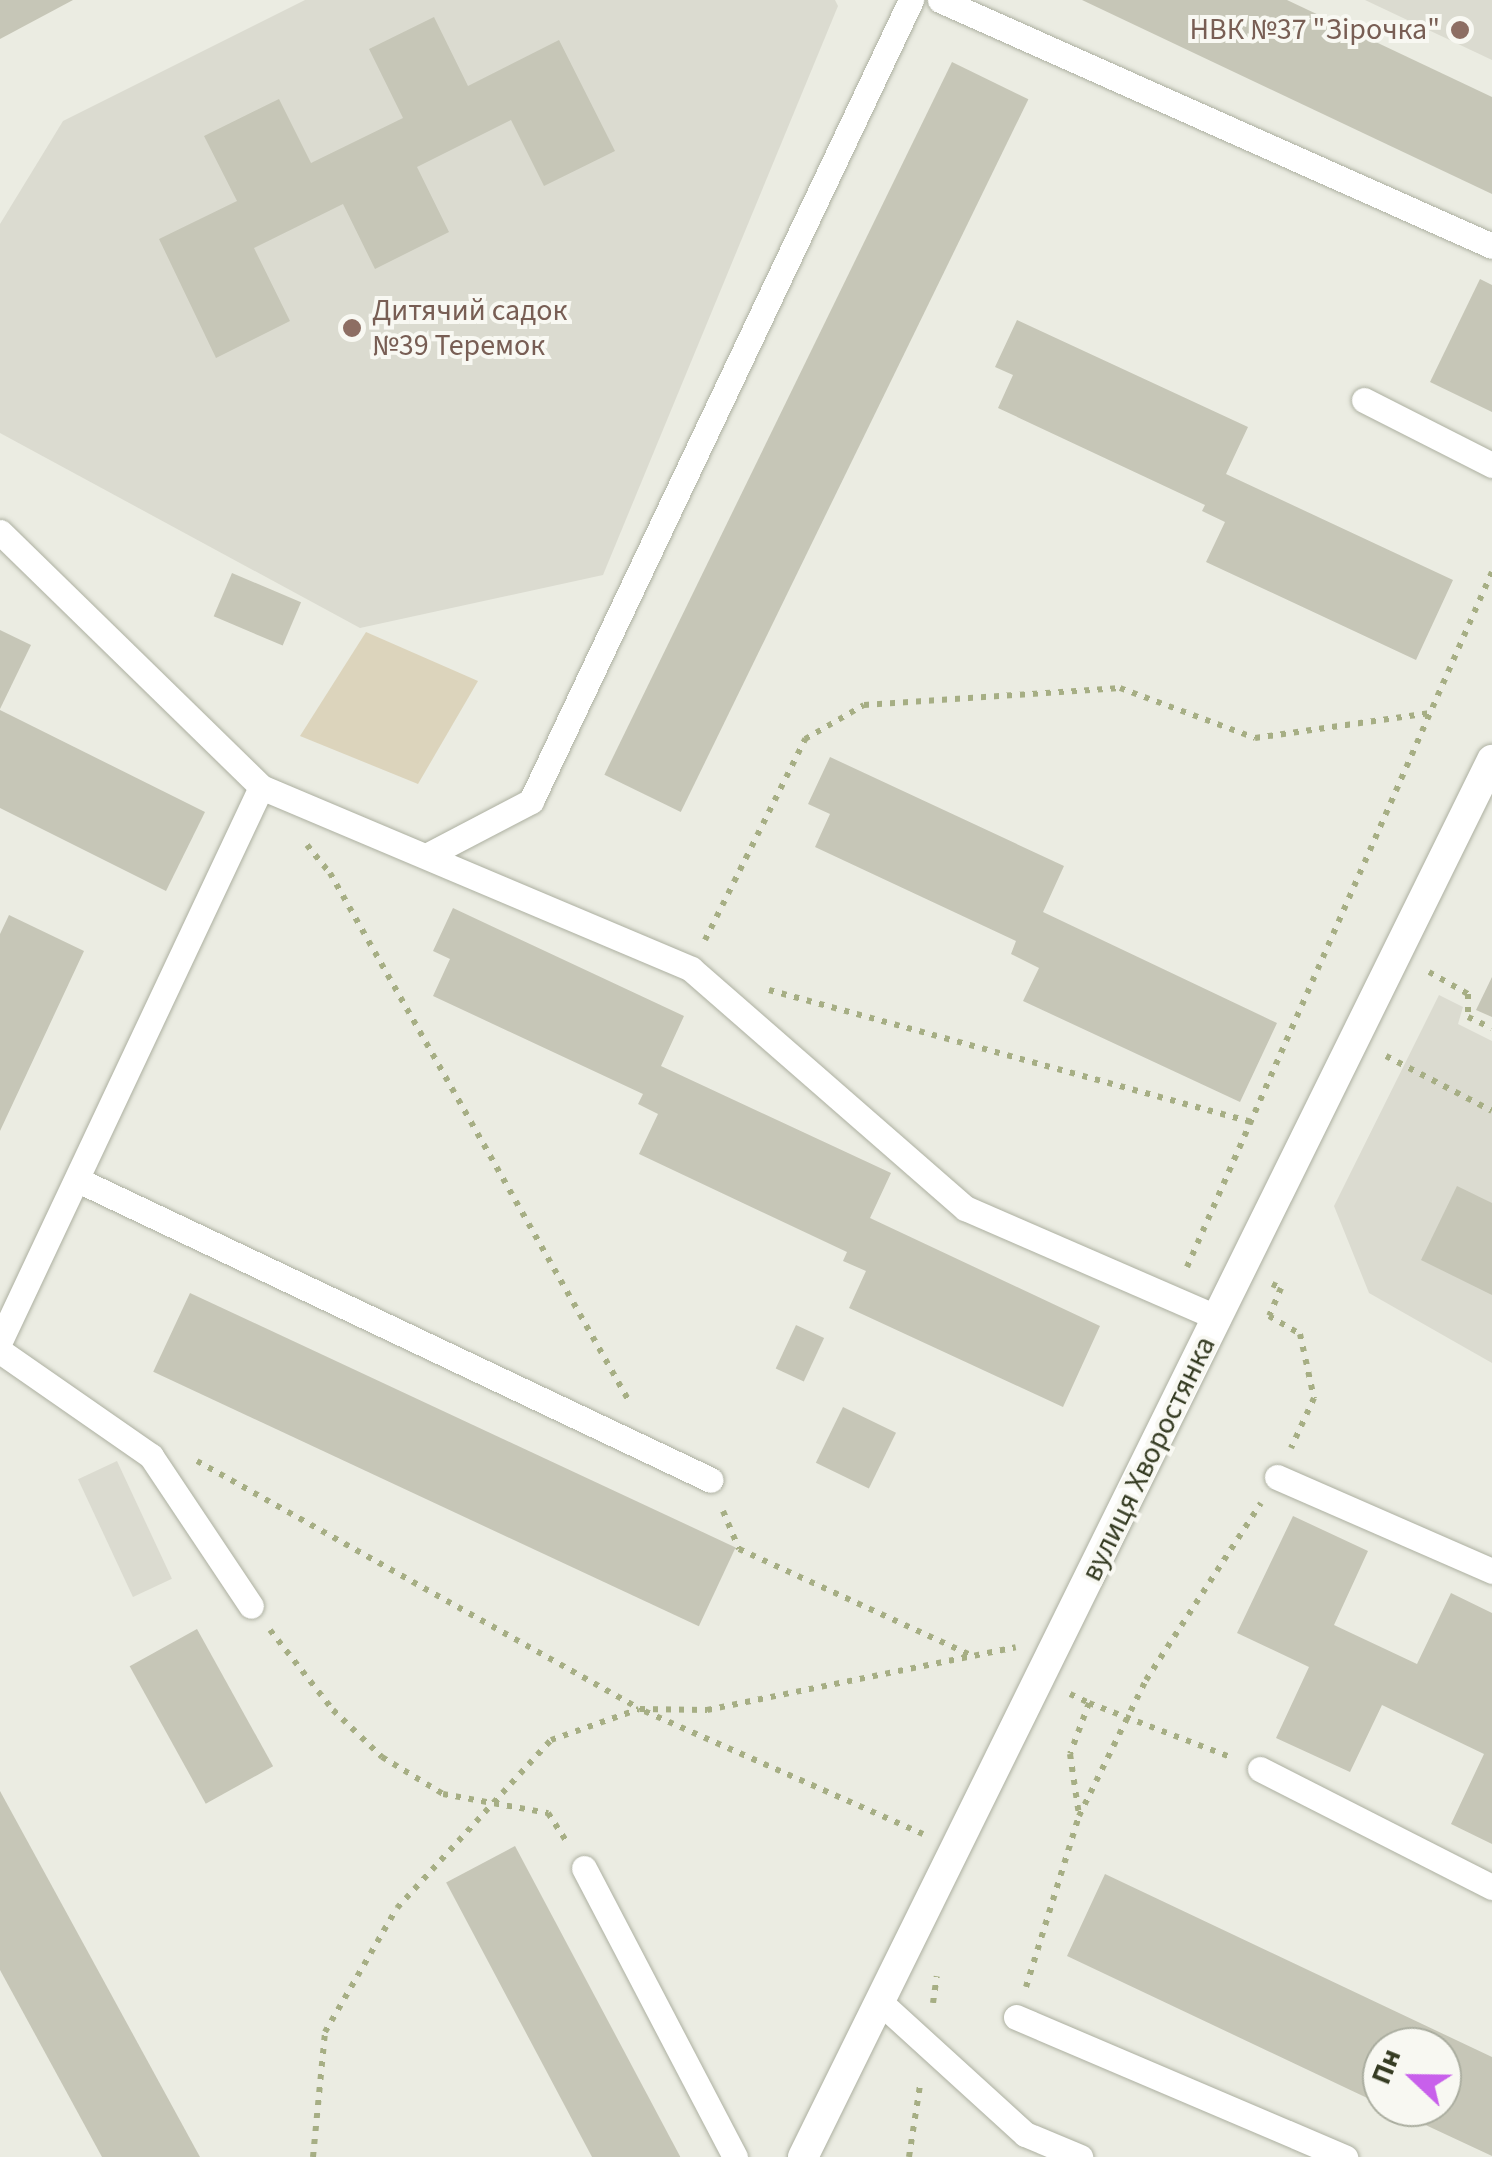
<!DOCTYPE html>
<meta charset="utf-8">
<style>
body{margin:0}
#map{position:relative;width:1492px;height:2157px;overflow:hidden;background:#ebece2;font-family:"Source Sans 3",sans-serif}
div>[style]{position:absolute}
.built>*{inset:0;background:#dbdbd0;transform-origin:0 0}
.green>*{inset:0;background:#dcd4bc}
.building>*{inset:0;background:#c6c6b7;transform-origin:0 0}
.path>*{height:6px;margin-top:-3px;transform-origin:0;background:repeating-linear-gradient(90deg,#a6ae84 0 5px,transparent 0 13px)}
.roads{filter:drop-shadow(0 0 2px #adb0a1) drop-shadow(0 0 2px #adb0a1)}
.lane>*{height:25px;margin:-12.5px;padding:0 12.5px;transform-origin:12.5px;border-radius:12.5px;background:#fff}
.street>*{height:30px;margin:-15px;padding:0 15px;transform-origin:15px;border-radius:15px;background:#fff}
.dots>*{width:28px;height:28px;translate:-50% -50%;box-sizing:border-box;border:5px solid #f8f8f2;border-radius:50%}
span{translate:-50% -50%;white-space:nowrap;text-align:center;line-height:1.15;-webkit-text-stroke:8px #f8f8f2;paint-order:stroke}
.education-label{font-size:30px;color:#785e54}
.right{translate:-100% -50%;text-align:right}
.left{translate:0 -50%;text-align:left}
.street-label{font-size:30px;color:#363c23}
.north{position:absolute;left:1362px;top:2027px;width:100px;height:100px;box-sizing:border-box;background:#f8f8f2;border:2px solid #aaad9f;border-radius:50%;rotate:292deg;font-size:28px;font-weight:700;line-height:40px;text-align:center;color:#363c23}
.north::after{content:'';display:block;margin:auto;width:35px;height:45px;background:#c860eb;clip-path:polygon(50% 0,100% 100%,50% 72%,0 100%)}
</style>
<div id="map">
<div class="built">
<i style="clip-path:polygon(305px 0,835px 0,838px 6px,603px 575px,360px 628px,0 433px,0 224px,63px 121px)"></i>
<i style="clip-path:polygon(1365px 0,1492px 0,1492px 60px)"></i>
<i style="clip-path:polygon(1439px 995px,1463px 1007px,1458px 1024px,1492px 1041px,1492px 1363px,1369px 1293px,1334px 1206px)"></i>
<i style="left:117px;top:1461px;width:130px;height:43px;rotate:65deg"></i>
</div>
<div class="green">
<i style="clip-path:polygon(366px 632px,478px 681px,418px 784px,300px 736px)"></i>
</div>
<div class="building">
<i style="clip-path:polygon(0 0,73px 0,0 39px)"></i>
<i style="clip-path:polygon(1082px 0,1287px 0,1492px 97px,1492px 194px)"></i>
<i style="clip-path:polygon(434px 17px,468px 86px,559px 40px,615px 151px,544px 186px,511px 120px,417px 167px,449px 232px,375px 269px,343px 204px,254px 248px,290px 321px,216px 358px,159px 239px,237px 201px,204px 136px,279px 99px,311px 163px,403px 118px,369px 49px)"></i>
<i style="left:952px;top:62px;width:85px;height:793px;rotate:26deg"></i>
<i style="clip-path:polygon(1480px 279px,1492px 285px,1492px 412px,1430px 382px)"></i>
<i style="clip-path:polygon(1017px 320px,1248px 427px,1226px 474px,1453px 580px,1416px 660px,1206px 562px,1225px 522px,1202px 511px,1205px 505px,998px 408px,1013px 375px,995px 367px)"></i>
<i style="left:232px;top:573px;width:75px;height:47px;rotate:23deg"></i>
<i style="clip-path:polygon(0 630px,31px 645px,0 709px)"></i>
<i style="clip-path:polygon(0 710px,205px 812px,166px 891px,0 808px)"></i>
<i style="clip-path:polygon(830px 757px,1064px 866px,1043px 912px,1277px 1023px,1240px 1102px,1023px 1001px,1039px 968px,1011px 954px,1016px 941px,815px 847px,830px 814px,808px 804px)"></i>
<i style="clip-path:polygon(453px 908px,684px 1016px,661px 1066px,891px 1173px,870px 1218px,1100px 1326px,1063px 1407px,849px 1308px,866px 1271px,843px 1261px,847px 1252px,639px 1154px,658px 1114px,638px 1104px,643px 1094px,433px 996px,450px 959px,433px 951px)"></i>
<i style="clip-path:polygon(9px 915px,84px 951px,0 1131px,0 934px)"></i>
<i style="clip-path:polygon(1492px 977px,1492px 1017px,1476px 1010px)"></i>
<i style="clip-path:polygon(1457px 1186px,1492px 1203px,1492px 1295px,1421px 1260px)"></i>
<i style="left:190px;top:1293px;width:602px;height:87px;rotate:25deg"></i>
<i style="left:796px;top:1325px;width:31px;height:48px;rotate:25deg"></i>
<i style="left:843px;top:1407px;width:59px;height:62px;rotate:26deg"></i>
<i style="clip-path:polygon(1293px 1516px,1368px 1551px,1334px 1625px,1417px 1664px,1451px 1593px,1492px 1613px,1492px 1844px,1451px 1824px,1484px 1754px,1382px 1705px,1350px 1772px,1276px 1738px,1309px 1667px,1237px 1633px)"></i>
<i style="left:197px;top:1629px;width:157px;height:77px;rotate:61deg"></i>
<i style="clip-path:polygon(0 1791px,200px 2157px,102px 2157px,0 1970px)"></i>
<i style="left:515px;top:1846px;width:352px;height:78px;rotate:62deg"></i>
<i style="clip-path:polygon(1105px 1874px,1492px 2057px,1492px 2156px,1387px 2107px,1442px 2107px,1442px 2047px,1382px 2047px,1382px 2105px,1067px 1956px)"></i>
</div>
<div class="path">
<i style="left:307px;top:845px;width:36px;rotate:51deg"></i>
<i style="left:330px;top:873px;width:607px;rotate:60.48deg"></i>
<i style="left:705px;top:940px;width:225px;rotate:-63.5deg"></i>
<i style="left:805px;top:739px;width:68px;rotate:-30deg"></i>
<i style="left:864px;top:705px;width:257px;rotate:-3.8deg"></i>
<i style="left:1120px;top:688px;width:144px;rotate:20.3deg"></i>
<i style="left:1255px;top:738px;width:177px;rotate:-8.1deg"></i>
<i style="left:1429px;top:972px;width:45px;rotate:29.4deg"></i>
<i style="left:1468px;top:994px;width:23px;rotate:90deg"></i>
<i style="left:1468px;top:1017px;width:26px;rotate:25deg"></i>
<i style="left:769px;top:990px;width:504px;rotate:15.3deg"></i>
<i style="left:1386px;top:1056px;width:119px;rotate:27.4deg"></i>
<i style="left:1187px;top:1267px;width:759px;rotate:-66.31deg"></i>
<i style="left:1272px;top:1284px;width:10px;rotate:24deg"></i>
<i style="left:1281px;top:1288px;width:30px;rotate:113deg"></i>
<i style="left:1269px;top:1316px;width:36px;rotate:30deg"></i>
<i style="left:1300px;top:1334px;width:66px;rotate:77.7deg"></i>
<i style="left:1314px;top:1398px;width:55px;rotate:114.7deg"></i>
<i style="left:197px;top:1461px;width:508px;rotate:29.24deg"></i>
<i style="left:723px;top:1511px;width:41px;rotate:67.2deg"></i>
<i style="left:739px;top:1549px;width:257px;rotate:24.6deg"></i>
<i style="left:270px;top:1630px;width:102px;rotate:51.8deg"></i>
<i style="left:333px;top:1710px;width:68px;rotate:43.8deg"></i>
<i style="left:382px;top:1757px;width:71px;rotate:31.2deg"></i>
<i style="left:443px;top:1794px;width:107px;rotate:10.3deg"></i>
<i style="left:548px;top:1813px;width:35px;rotate:57deg"></i>
<i style="left:1070px;top:1694px;width:21px;rotate:25deg"></i>
<i style="left:1089px;top:1703px;width:54px;rotate:110.4deg"></i>
<i style="left:1070px;top:1754px;width:62px;rotate:81.6deg"></i>
<i style="left:1089px;top:1703px;width:154px;rotate:20.9deg"></i>
<i style="left:923px;top:1834px;width:309px;rotate:-156.2deg"></i>
<i style="left:640px;top:1709px;width:67px;rotate:0.9deg"></i>
<i style="left:707px;top:1710px;width:315px;rotate:-11.5deg"></i>
<i style="left:1026px;top:1987px;width:179px;rotate:-72.8deg"></i>
<i style="left:1079px;top:1816px;width:152px;rotate:-63.8deg"></i>
<i style="left:1146px;top:1680px;width:211px;rotate:-57deg"></i>
<i style="left:933px;top:2003px;width:27px;rotate:-82deg"></i>
<i style="left:313px;top:2157px;width:126px;rotate:-84.5deg"></i>
<i style="left:325px;top:2032px;width:143px;rotate:-59.9deg"></i>
<i style="left:397px;top:1908px;width:228px;rotate:-47.5deg"></i>
<i style="left:551px;top:1740px;width:93px;rotate:-19.4deg"></i>
<i style="left:909px;top:2157px;width:73px;rotate:-81.3deg"></i>
</div>
<div class="roads">
<div class="lane">
<i style="left:940px;top:0;width:604px;rotate:24.02deg"></i>
<i style="left:1364px;top:400px;width:144px;rotate:26.9deg"></i>
<i style="left:0;top:532px;width:365px;rotate:44.3deg"></i>
<i style="left:261px;top:787px;width:467px;rotate:22.9deg"></i>
<i style="left:691px;top:969px;width:364px;rotate:41.1deg"></i>
<i style="left:965px;top:1208px;width:276px;rotate:23.5deg"></i>
<i style="left:426px;top:856px;width:119px;rotate:-27.6deg"></i>
<i style="left:531px;top:801px;width:887px;rotate:-64.62deg"></i>
<i style="left:78px;top:1180px;width:700px;rotate:25.36deg"></i>
<i style="left:0;top:1341px;width:612px;rotate:-64.77deg"></i>
<i style="left:0;top:1351px;width:184px;rotate:34.8deg"></i>
<i style="left:151px;top:1456px;width:180px;rotate:56.3deg"></i>
<i style="left:1277px;top:1477px;width:235px;rotate:23.6deg"></i>
<i style="left:1260px;top:1769px;width:260px;rotate:27deg"></i>
<i style="left:584px;top:1868px;width:326px;rotate:62.4deg"></i>
<i style="left:880px;top:2002px;width:196px;rotate:42.3deg"></i>
<i style="left:1025px;top:2134px;width:60px;rotate:22.7deg"></i>
<i style="left:1016px;top:2017px;width:358px;rotate:23.1deg"></i>
</div>
<div class="street">
<i style="left:803px;top:2157px;width:1558px;rotate:-63.75deg"></i>
</div>
</div>
<div class="dots">
<i style="left:1460px;top:30px;background:#8d6e63"></i>
<i style="left:352px;top:328px;background:#8d6e63"></i>
</div>
<div class="education-label">
<span class="right" style="left:1440px;top:30px">НВК №37 "Зірочка"</span>
<span class="left" style="left:372px;top:328px">Дитячий садок<br>№39 Теремок</span>
</div>
<div class="street-label">
<span style="left:1149px;top:1459px;rotate:-64deg">вулиця Хворостянка</span>
</div>
<div class="north">Пн</div>
</div>
